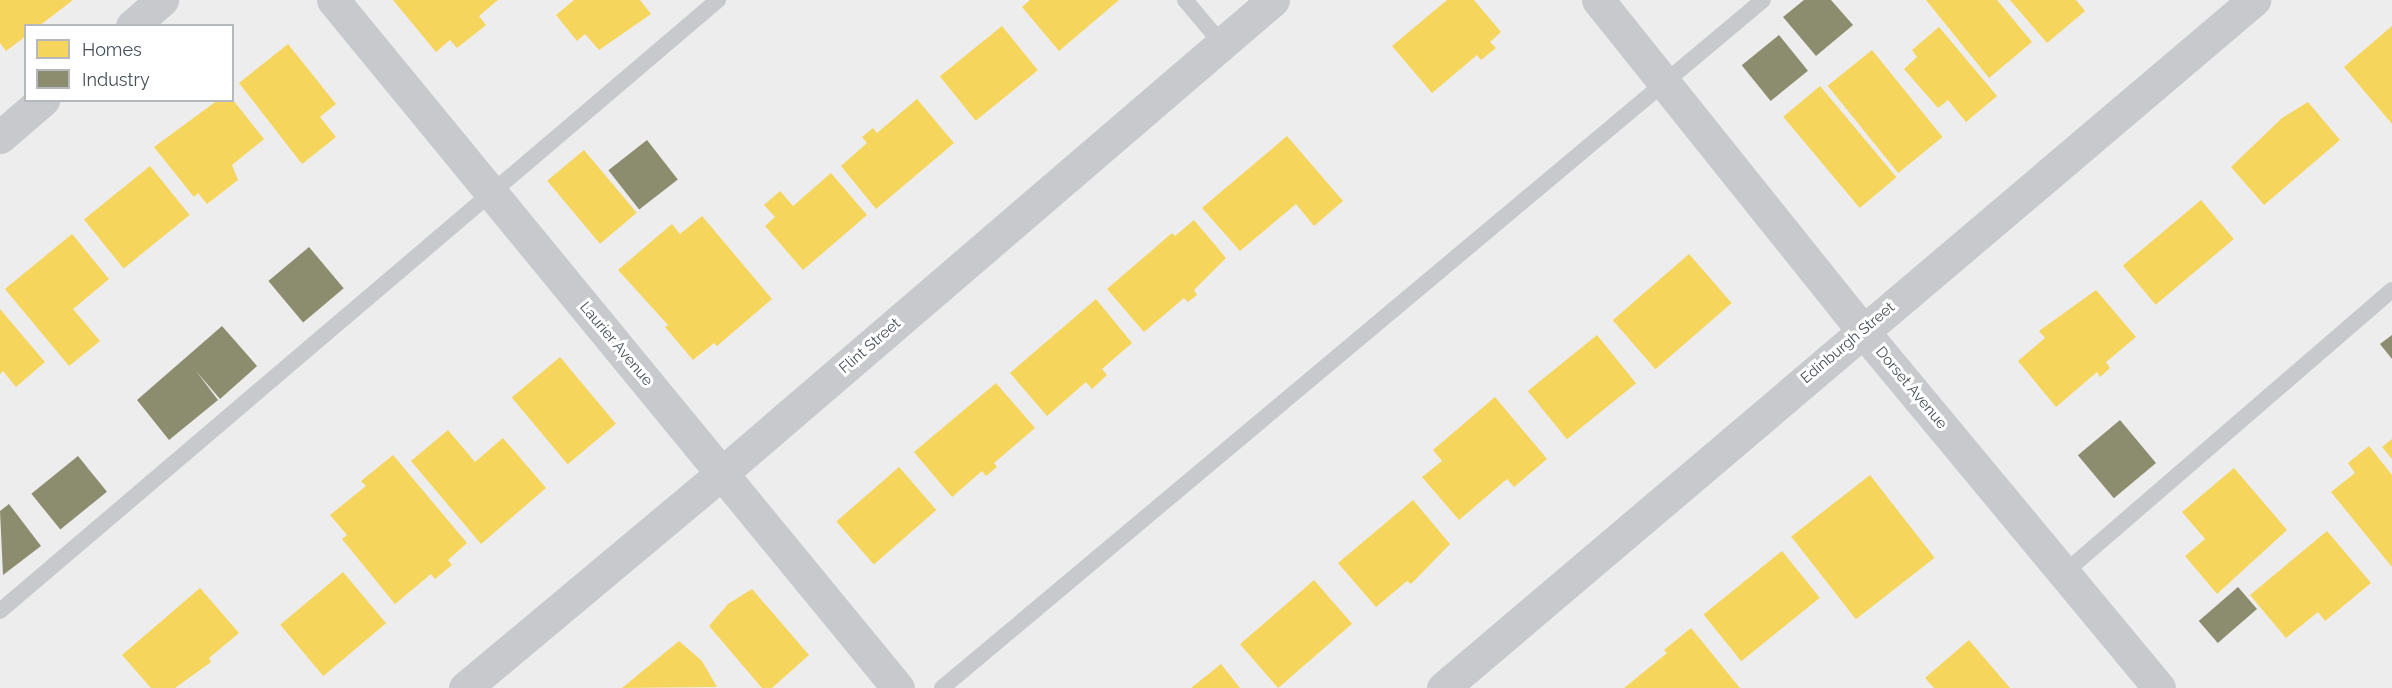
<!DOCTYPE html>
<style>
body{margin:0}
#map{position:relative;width:2392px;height:688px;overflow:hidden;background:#eeeded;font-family:Raleway,sans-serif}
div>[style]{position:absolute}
.homes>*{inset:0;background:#f6d55c;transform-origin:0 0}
.industry>*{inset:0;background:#8c8c6e;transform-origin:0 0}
.service>*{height:16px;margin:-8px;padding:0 8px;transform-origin:8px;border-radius:8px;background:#c7c9cc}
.minor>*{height:33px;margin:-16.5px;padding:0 16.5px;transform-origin:16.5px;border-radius:16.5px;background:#c7c9cc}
span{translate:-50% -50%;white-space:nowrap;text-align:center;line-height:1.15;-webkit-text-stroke:6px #fff;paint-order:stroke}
.street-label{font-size:15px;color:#465059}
.legend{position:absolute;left:24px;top:24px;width:210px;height:78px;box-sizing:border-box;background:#fff;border:2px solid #b5b9bd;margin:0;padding:8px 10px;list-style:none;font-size:18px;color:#465059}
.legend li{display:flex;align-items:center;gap:12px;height:30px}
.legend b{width:30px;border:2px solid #b5b9bd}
</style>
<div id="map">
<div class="homes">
<i style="clip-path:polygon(0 0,73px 0,39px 26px,26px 26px,26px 36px,6px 51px,0 43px)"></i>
<i style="clip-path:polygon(393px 0,498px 0,479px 16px,486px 25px,457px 48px,450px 40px,436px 52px)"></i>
<i style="clip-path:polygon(574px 0,640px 0,651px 14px,599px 50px,585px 34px,577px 41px,556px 15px)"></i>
<i style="clip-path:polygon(1030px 0,1119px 0,1059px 51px,1022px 7px)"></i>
<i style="clip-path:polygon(1447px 0,1474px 0,1501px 32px,1490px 42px,1496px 48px,1481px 60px,1477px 55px,1432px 93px,1392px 46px)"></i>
<i style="clip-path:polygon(1926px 0,1997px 0,2032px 42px,1989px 78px)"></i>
<i style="clip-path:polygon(2010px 0,2076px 0,2085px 11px,2047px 43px)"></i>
<i style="left:1002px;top:26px;width:57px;height:80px;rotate:51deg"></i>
<i style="clip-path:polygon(2392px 26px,2392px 124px,2344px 67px)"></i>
<i style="clip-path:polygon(1939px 27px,1997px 96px,1966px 122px,1948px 100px,1938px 108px,1904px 69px,1917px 57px,1912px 50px)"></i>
<i style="clip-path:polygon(288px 44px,336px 104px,320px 117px,336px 137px,302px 164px,239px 83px)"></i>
<i style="left:1872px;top:50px;width:112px;height:57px;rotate:51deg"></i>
<i style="left:1820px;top:86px;width:119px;height:48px;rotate:50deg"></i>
<i style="clip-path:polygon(917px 99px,954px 143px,876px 209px,841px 166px,867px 143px,862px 137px,873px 128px,877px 133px)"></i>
<i style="clip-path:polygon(218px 100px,233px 100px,264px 139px,232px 165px,238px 180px,207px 204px,198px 193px,194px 197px,154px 147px)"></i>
<i style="clip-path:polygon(2308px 102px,2340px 140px,2264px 205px,2231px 167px,2282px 118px)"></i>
<i style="clip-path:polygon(1287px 136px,1343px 201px,1314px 226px,1296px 204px,1240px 251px,1202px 208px)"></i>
<i style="left:584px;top:150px;width:82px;height:48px;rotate:50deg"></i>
<i style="left:150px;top:166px;width:63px;height:85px;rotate:51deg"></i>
<i style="clip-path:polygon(831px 173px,867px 215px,803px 270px,765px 226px,775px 217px,764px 205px,780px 191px,793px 206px)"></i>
<i style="left:2201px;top:200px;width:51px;height:102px;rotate:50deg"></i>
<i style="clip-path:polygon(702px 216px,772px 299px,717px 346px,714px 343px,693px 360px,665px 327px,668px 325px,618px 270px,672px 224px,680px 234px)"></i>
<i style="clip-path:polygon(1194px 220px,1226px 258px,1194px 290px,1197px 295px,1188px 302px,1184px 298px,1144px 332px,1107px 289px,1172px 233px,1175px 236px)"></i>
<i style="clip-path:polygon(72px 234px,109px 279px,73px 309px,100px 341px,69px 366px,5px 289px)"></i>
<i style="left:1689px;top:254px;width:65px;height:101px;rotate:49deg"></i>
<i style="clip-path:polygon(2096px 290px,2136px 337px,2106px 362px,2110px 368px,2100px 377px,2097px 372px,2056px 407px,2018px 361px,2045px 338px,2039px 331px)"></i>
<i style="clip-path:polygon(1096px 299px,1132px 343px,1102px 369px,1107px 375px,1092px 389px,1086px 382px,1047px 416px,1010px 373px)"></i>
<i style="clip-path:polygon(0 309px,45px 362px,16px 387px,3px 371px,0 374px)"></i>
<i style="left:1597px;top:335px;width:62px;height:89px;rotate:51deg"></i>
<i style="left:560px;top:357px;width:87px;height:63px;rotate:50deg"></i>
<i style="clip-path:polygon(996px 383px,1035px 428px,994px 463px,997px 467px,986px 476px,982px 471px,952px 497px,914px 452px)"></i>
<i style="clip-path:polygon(1495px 397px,1547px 459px,1514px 487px,1507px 479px,1459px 520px,1422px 477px,1442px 461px,1433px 450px)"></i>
<i style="clip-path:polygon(448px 430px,475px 462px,503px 438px,546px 488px,481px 544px,411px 461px)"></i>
<i style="clip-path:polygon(2392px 439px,2392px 459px,2382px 447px)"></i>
<i style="clip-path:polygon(2369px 446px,2392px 475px,2392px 567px,2331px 492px,2355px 473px,2348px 463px)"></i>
<i style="clip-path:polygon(393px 455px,467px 543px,448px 560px,452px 565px,435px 579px,431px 574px,395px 604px,342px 539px,347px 535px,330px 515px,366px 486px,361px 481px)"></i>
<i style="left:899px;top:467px;width:57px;height:83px;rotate:49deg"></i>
<i style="clip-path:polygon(2234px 468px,2287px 530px,2217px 594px,2185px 556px,2205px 539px,2182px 512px)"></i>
<i style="left:1870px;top:475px;width:105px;height:100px;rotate:52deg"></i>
<i style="clip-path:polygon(1413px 500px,1450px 544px,1411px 584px,1407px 581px,1376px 607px,1338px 563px)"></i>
<i style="clip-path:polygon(2327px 531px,2371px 583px,2325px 621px,2318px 612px,2286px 638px,2250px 595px)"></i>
<i style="left:1782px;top:551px;width:60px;height:101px;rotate:51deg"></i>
<i style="left:343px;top:572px;width:67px;height:82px;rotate:50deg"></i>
<i style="left:1314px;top:580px;width:58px;height:98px;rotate:49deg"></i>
<i style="clip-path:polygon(200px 588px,239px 633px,209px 658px,211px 662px,175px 688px,151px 688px,122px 655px)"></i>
<i style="clip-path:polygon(752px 589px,809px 655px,772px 688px,762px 688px,709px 626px,728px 604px)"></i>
<i style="clip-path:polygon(1691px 628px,1740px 688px,1624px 688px,1667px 653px,1664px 650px)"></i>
<i style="clip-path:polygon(1969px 640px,2010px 688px,1934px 688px,1925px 678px)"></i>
<i style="clip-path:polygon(679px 641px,702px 661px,717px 687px,622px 688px)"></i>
<i style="clip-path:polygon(1221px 664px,1240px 688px,1191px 688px)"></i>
</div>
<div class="industry">
<i style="clip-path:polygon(1804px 0,1831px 0,1853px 25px,1816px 56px,1783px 17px)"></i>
<i style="left:1779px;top:35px;width:46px;height:48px;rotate:51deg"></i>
<i style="left:647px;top:140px;width:50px;height:49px;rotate:52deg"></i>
<i style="left:309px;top:247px;width:54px;height:53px;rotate:50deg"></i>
<i style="clip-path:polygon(222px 326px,257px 366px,220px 399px,196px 371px,218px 400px,169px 440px,137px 400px)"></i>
<i style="clip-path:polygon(2392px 335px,2392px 359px,2380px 344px)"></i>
<i style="left:2120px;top:420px;width:56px;height:55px;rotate:50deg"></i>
<i style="left:78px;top:456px;width:46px;height:60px;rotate:51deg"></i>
<i style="clip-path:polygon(9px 504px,41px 546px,3px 575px,0 511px)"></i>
<i style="left:2238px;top:587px;width:29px;height:52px;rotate:49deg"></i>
</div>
<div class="service">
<i style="left:1185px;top:0;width:57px;rotate:49.9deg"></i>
<i style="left:2064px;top:573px;width:433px;rotate:-40.8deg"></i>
<i style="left:0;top:611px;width:943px;rotate:-40.4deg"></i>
<i style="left:942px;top:688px;width:1071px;rotate:-39.96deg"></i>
</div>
<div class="minor">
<i style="left:333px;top:0;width:890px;rotate:50.61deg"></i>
<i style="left:1598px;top:0;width:423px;rotate:51.3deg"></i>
<i style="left:1862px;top:330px;width:465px;rotate:50.3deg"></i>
<i style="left:132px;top:26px;width:40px;rotate:-41deg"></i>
<i style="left:0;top:137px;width:57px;rotate:-40.7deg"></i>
<i style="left:465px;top:688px;width:335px;rotate:-39.9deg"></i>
<i style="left:722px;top:473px;width:726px;rotate:-40.64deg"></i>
<i style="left:1443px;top:688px;width:1064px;rotate:-40.31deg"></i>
</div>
<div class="street-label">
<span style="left:1848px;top:343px;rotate:-40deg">Edinburgh Street</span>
<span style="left:616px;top:344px;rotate:50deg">Laurier Avenue</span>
<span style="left:870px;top:346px;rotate:-41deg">Flint Street</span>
<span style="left:1911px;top:388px;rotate:50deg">Dorset Avenue</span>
</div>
<ul class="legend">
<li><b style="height:16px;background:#f6d55c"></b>Homes</li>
<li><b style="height:16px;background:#8c8c6e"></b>Industry</li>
</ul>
</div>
